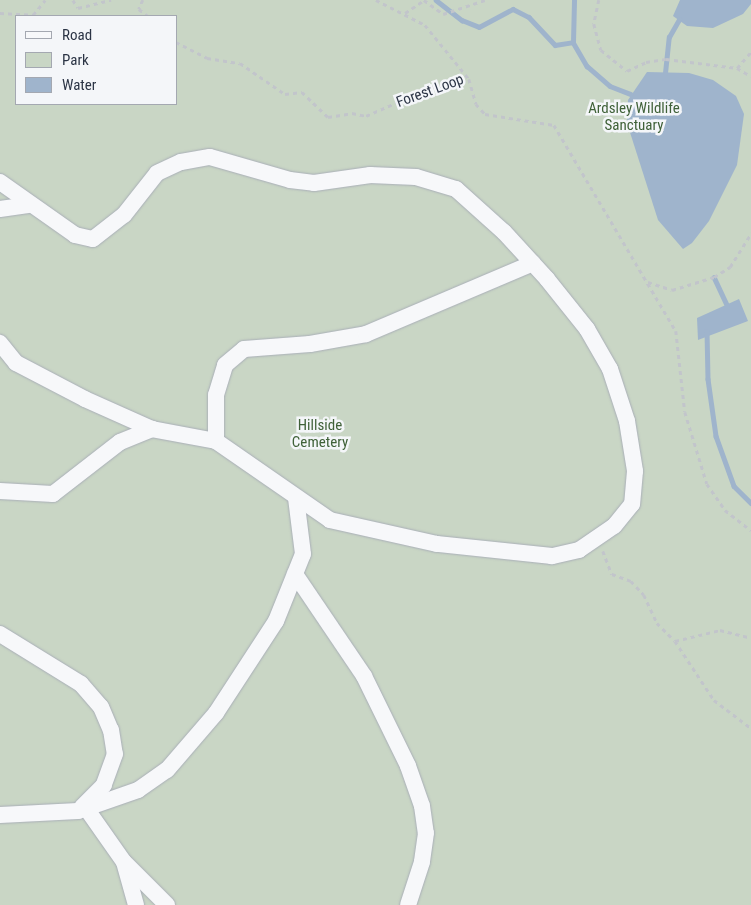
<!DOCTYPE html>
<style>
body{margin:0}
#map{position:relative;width:751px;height:905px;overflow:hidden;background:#e4e7ec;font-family:"Roboto Condensed",sans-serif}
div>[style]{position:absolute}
.green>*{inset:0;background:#c9d6c5}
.water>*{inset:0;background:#9fb4cc}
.stream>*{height:4.5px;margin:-2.25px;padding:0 2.25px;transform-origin:2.25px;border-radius:2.25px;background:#9fb4cc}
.path>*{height:2.5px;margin-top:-1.25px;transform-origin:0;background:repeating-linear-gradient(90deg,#c2c5cb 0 4px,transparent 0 8px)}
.roads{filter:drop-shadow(0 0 1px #a9aeb7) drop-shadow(0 0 1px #a9aeb7)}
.minor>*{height:16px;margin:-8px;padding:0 8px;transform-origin:8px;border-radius:8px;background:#f7f8fa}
span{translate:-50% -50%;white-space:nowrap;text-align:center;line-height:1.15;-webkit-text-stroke:5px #f4f6f9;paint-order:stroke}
.street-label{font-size:15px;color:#2b3445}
.park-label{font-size:15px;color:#3f6138}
.legend{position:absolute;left:15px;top:15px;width:162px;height:90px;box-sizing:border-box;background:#f4f6f9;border:1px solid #a4a8b1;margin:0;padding:6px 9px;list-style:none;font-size:15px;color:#2b3445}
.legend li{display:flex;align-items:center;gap:10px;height:25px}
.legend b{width:25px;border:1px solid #a4a8b1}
</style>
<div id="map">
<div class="green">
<i style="clip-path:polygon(evenodd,0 0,751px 0,751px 905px,0 905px,0 0,16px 16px,176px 16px,176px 104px,16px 104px,16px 16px)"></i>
</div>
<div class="water">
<i style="clip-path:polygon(680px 0,751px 0,751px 4px,743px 14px,713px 28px,687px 26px,673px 16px)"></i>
<i style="clip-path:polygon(647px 72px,689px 73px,713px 80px,736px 96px,744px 114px,737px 165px,709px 221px,692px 243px,683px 249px,658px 220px,627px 123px,628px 100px)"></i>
<i style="clip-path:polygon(739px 299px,748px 321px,698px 340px,697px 318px)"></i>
</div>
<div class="stream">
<i style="left:436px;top:0;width:33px;rotate:38deg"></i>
<i style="left:462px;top:20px;width:18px;rotate:22deg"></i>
<i style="left:479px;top:27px;width:38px;rotate:-28deg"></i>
<i style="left:513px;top:9px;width:18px;rotate:27deg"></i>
<i style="left:529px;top:17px;width:38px;rotate:47deg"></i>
<i style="left:555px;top:45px;width:18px;rotate:-9deg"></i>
<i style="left:573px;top:42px;width:28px;rotate:60deg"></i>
<i style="left:587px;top:66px;width:30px;rotate:41deg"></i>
<i style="left:610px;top:86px;width:22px;rotate:21deg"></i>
<i style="left:573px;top:42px;width:42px;rotate:-88.6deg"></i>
<i style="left:665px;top:73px;width:36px;rotate:-84deg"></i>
<i style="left:669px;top:37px;width:20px;rotate:-60deg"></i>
<i style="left:714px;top:277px;width:31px;rotate:65deg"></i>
<i style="left:707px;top:331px;width:48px;rotate:88.8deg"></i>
<i style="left:708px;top:379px;width:58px;rotate:82deg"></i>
<i style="left:716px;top:436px;width:53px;rotate:70.2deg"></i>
<i style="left:734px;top:486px;width:24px;rotate:45deg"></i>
</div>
<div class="path">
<i style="left:73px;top:0;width:9px;rotate:58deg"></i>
<i style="left:78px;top:8px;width:34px;rotate:-14deg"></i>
<i style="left:143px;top:0;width:10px;rotate:114deg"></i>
<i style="left:139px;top:9px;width:11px;rotate:38deg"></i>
<i style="left:376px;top:0;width:55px;rotate:27deg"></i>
<i style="left:425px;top:25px;width:70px;rotate:50.8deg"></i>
<i style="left:469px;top:79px;width:26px;rotate:74deg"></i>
<i style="left:476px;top:104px;width:13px;rotate:48deg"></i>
<i style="left:485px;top:114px;width:70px;rotate:9.1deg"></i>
<i style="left:554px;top:125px;width:239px;rotate:59.4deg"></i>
<i style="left:676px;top:331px;width:81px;rotate:83.7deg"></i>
<i style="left:685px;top:412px;width:75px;rotate:73deg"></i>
<i style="left:707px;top:484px;width:32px;rotate:55deg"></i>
<i style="left:725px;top:510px;width:33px;rotate:38deg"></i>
<i style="left:424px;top:0;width:24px;rotate:36deg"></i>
<i style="left:443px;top:14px;width:44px;rotate:-18.4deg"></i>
<i style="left:599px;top:0;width:25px;rotate:102deg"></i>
<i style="left:594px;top:24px;width:27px;rotate:75deg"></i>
<i style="left:601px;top:50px;width:33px;rotate:39deg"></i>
<i style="left:627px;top:71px;width:21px;rotate:-25deg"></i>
<i style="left:646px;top:62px;width:20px;rotate:-9deg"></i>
<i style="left:666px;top:59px;width:72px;rotate:7.2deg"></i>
<i style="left:737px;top:68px;width:16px;rotate:30deg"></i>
<i style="left:0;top:13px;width:33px;rotate:3deg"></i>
<i style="left:33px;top:15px;width:19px;rotate:-51deg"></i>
<i style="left:405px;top:13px;width:23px;rotate:-34deg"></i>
<i style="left:176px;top:42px;width:35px;rotate:27deg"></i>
<i style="left:207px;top:58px;width:33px;rotate:9deg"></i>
<i style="left:240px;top:63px;width:55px;rotate:34.6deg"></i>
<i style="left:285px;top:94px;width:17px;rotate:-7deg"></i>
<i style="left:302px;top:92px;width:36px;rotate:44deg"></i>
<i style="left:328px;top:117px;width:24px;rotate:-9deg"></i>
<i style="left:352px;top:113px;width:14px;rotate:12deg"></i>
<i style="left:366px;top:116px;width:72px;rotate:-23.7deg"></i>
<i style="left:432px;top:87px;width:15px;rotate:4deg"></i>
<i style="left:447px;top:88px;width:24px;rotate:-22deg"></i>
<i style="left:737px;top:68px;width:21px;rotate:-49deg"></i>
<i style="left:648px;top:282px;width:25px;rotate:18deg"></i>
<i style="left:672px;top:290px;width:44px;rotate:-17.2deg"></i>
<i style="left:714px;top:277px;width:19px;rotate:-32deg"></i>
<i style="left:730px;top:267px;width:40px;rotate:-58deg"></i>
<i style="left:603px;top:551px;width:25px;rotate:69deg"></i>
<i style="left:612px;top:574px;width:20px;rotate:20deg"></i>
<i style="left:631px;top:581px;width:19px;rotate:47deg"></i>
<i style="left:644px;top:595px;width:31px;rotate:65deg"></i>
<i style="left:657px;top:623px;width:25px;rotate:45deg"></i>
<i style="left:675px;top:641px;width:46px;rotate:-13.7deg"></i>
<i style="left:720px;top:630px;width:32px;rotate:14deg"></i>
<i style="left:675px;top:641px;width:71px;rotate:56.5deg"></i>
<i style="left:714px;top:700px;width:46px;rotate:37.1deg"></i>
</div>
<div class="roads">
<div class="minor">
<i style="left:0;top:182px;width:92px;rotate:35.2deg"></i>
<i style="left:75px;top:235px;width:18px;rotate:13deg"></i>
<i style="left:93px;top:239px;width:39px;rotate:-38deg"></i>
<i style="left:124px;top:215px;width:53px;rotate:-51.8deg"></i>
<i style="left:157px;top:173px;width:26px;rotate:-25deg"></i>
<i style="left:181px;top:162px;width:29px;rotate:-10deg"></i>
<i style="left:210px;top:157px;width:83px;rotate:16deg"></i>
<i style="left:290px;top:180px;width:24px;rotate:7deg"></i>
<i style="left:314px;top:183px;width:57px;rotate:-8.1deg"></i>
<i style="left:370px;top:175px;width:46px;rotate:2.5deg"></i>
<i style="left:416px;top:177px;width:42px;rotate:16.7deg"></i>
<i style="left:456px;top:189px;width:64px;rotate:41.9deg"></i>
<i style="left:504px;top:232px;width:64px;rotate:47.5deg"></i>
<i style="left:547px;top:279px;width:64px;rotate:51.3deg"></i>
<i style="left:587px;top:329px;width:46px;rotate:60.1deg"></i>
<i style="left:610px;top:369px;width:55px;rotate:71.9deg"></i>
<i style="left:627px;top:421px;width:51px;rotate:80.9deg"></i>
<i style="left:635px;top:471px;width:33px;rotate:95deg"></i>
<i style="left:632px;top:504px;width:28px;rotate:129deg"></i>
<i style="left:614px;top:526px;width:42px;rotate:145.6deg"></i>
<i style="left:579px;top:550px;width:28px;rotate:167deg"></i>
<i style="left:552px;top:556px;width:116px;rotate:-174deg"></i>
<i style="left:437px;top:544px;width:110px;rotate:-167.4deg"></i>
<i style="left:330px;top:520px;width:139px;rotate:-145.3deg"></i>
<i style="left:216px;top:441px;width:65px;rotate:-169.4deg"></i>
<i style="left:152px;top:429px;width:73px;rotate:-155.9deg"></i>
<i style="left:85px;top:399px;width:78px;rotate:-152.4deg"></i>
<i style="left:16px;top:363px;width:26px;rotate:-129deg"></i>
<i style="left:0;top:209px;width:30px;rotate:-8deg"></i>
<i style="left:216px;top:441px;width:46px;rotate:-90deg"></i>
<i style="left:216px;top:395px;width:31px;rotate:-73deg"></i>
<i style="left:225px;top:365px;width:25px;rotate:-40deg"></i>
<i style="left:244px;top:349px;width:66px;rotate:-4.3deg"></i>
<i style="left:310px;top:344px;width:57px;rotate:-10.1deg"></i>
<i style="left:366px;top:334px;width:181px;rotate:-23deg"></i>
<i style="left:0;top:491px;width:53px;rotate:3.2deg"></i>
<i style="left:53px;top:494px;width:85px;rotate:-37.8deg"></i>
<i style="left:120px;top:442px;width:35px;rotate:-22deg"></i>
<i style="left:295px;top:574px;width:123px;rotate:55.9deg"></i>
<i style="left:364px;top:676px;width:100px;rotate:63.9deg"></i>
<i style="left:408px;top:766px;width:42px;rotate:70.7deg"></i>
<i style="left:422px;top:806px;width:27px;rotate:82deg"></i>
<i style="left:426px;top:833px;width:29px;rotate:98deg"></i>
<i style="left:422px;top:862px;width:45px;rotate:108deg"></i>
<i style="left:0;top:634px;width:95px;rotate:31.7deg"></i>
<i style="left:81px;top:684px;width:30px;rotate:49deg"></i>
<i style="left:101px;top:707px;width:25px;rotate:67deg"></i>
<i style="left:111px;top:730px;width:24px;rotate:81deg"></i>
<i style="left:115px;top:754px;width:33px;rotate:110deg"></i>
<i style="left:104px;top:785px;width:31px;rotate:135deg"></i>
<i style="left:86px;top:808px;width:66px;rotate:54.9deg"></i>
<i style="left:124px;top:862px;width:45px;rotate:74.4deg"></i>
<i style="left:0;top:815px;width:78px;rotate:-2.9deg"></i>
<i style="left:78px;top:811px;width:64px;rotate:-19.3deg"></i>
<i style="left:138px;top:790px;width:35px;rotate:-35deg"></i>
<i style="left:167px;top:770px;width:75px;rotate:-49.3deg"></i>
<i style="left:216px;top:713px;width:110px;rotate:-56.9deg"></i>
<i style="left:276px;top:621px;width:72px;rotate:-68.1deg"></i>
<i style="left:303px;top:554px;width:56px;rotate:-97.1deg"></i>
<i style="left:126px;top:864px;width:58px;rotate:45deg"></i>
</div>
</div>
<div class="street-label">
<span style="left:430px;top:91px;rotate:-20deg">Forest Loop</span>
</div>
<div class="park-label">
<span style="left:634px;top:117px">Ardsley Wildlife<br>Sanctuary</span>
<span style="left:320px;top:434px">Hillside<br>Cemetery</span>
</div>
<ul class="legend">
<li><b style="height:6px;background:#f7f8fa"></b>Road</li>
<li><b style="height:14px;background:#c9d6c5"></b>Park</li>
<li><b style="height:14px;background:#9fb4cc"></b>Water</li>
</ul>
</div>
